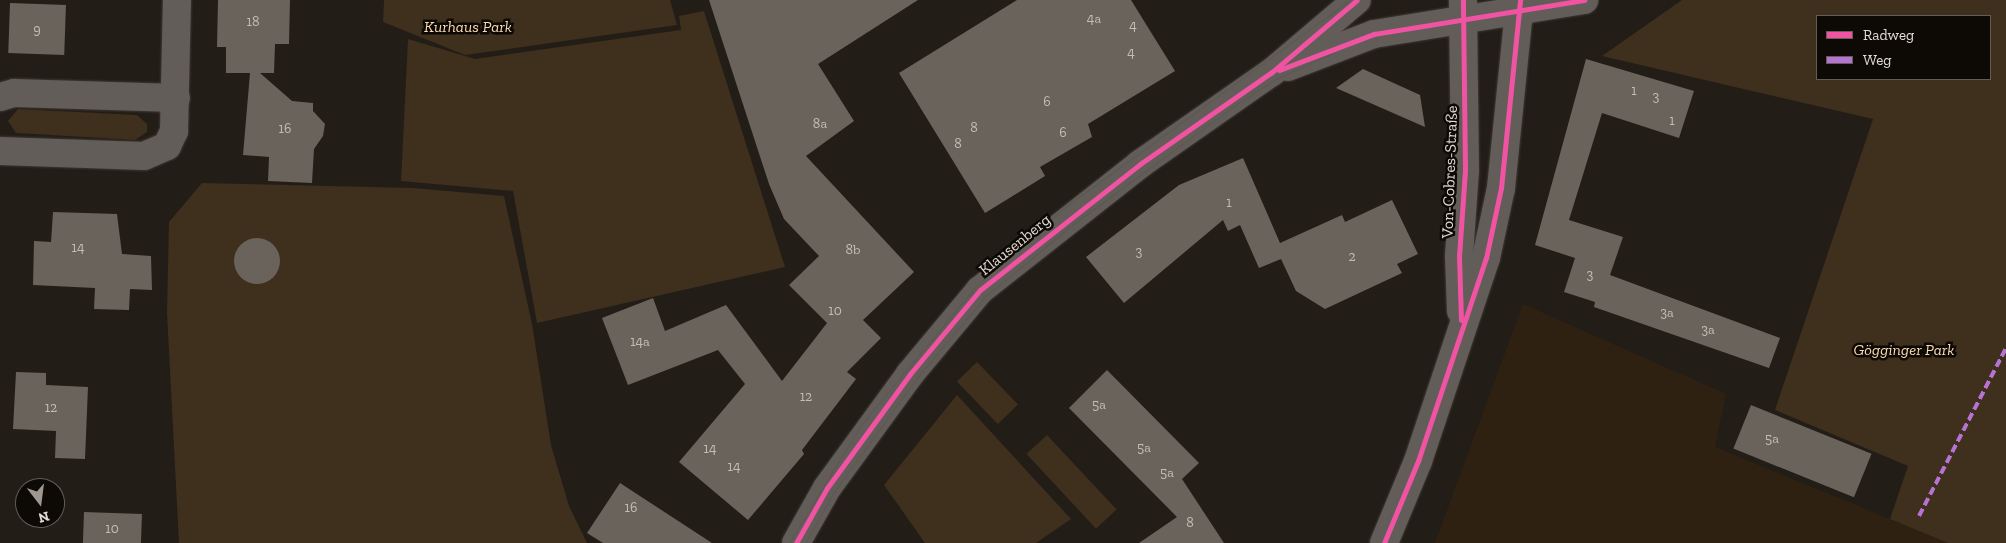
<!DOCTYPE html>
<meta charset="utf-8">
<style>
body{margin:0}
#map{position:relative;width:2006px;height:543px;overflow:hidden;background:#231d17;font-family:"Zilla Slab",serif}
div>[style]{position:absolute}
.built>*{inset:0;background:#2f2111}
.green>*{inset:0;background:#3f2f1d;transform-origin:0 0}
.building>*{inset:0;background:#6a635b;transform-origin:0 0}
.round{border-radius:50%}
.roads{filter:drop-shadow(0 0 1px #3f3935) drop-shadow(0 0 1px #3f3935)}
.minor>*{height:28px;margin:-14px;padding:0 14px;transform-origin:14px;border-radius:14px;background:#625d58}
.tertiary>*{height:28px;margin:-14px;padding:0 14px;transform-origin:14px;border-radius:14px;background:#625d58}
.tram>*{height:1px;margin:-0.5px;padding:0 0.5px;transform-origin:0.5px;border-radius:0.5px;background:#5c5852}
.quiet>*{height:4px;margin-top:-2px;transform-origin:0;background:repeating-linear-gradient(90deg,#b673d3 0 8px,transparent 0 12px)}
.cycleway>*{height:5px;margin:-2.5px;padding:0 2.5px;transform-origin:2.5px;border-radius:2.5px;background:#f153a3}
span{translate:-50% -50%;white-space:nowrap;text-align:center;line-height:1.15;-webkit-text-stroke:5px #0d0905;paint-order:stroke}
.number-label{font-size:14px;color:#c4bdb5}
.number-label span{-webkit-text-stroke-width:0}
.park-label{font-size:16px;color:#fbdbb4;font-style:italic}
.street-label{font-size:16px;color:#e2dbd3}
.legend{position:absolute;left:1816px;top:15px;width:175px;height:65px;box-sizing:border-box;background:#0d0905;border:1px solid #625d57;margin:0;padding:6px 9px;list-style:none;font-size:15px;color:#e2dbd3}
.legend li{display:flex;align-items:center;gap:10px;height:25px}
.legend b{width:25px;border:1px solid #625d57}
.north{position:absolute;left:15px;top:478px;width:50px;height:50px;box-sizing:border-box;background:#0d0905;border:1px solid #625d57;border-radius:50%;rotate:165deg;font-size:14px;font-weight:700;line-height:20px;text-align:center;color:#e2dbd3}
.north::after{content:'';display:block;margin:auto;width:18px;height:22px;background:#9f9891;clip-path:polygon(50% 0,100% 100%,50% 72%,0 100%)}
</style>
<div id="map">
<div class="built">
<i style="clip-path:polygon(1523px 304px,1726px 394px,1715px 447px,1948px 543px,1435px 543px)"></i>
</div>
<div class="green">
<i style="clip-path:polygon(384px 0,670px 0,677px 25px,465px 55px,383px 22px)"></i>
<i style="clip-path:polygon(evenodd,1682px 0,2006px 0,2006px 543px,1948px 543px,1890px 519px,1908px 466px,1775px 410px,1873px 119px,1602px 56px,1682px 0,1990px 16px,1990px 79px,1817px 79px,1817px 16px,1990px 16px)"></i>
<i style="clip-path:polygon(704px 11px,785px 267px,537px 323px,513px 191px,401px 181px,408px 39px,475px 59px,681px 30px,679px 16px)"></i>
<i style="clip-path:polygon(18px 109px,137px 115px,147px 124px,147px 132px,135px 140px,16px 133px,8px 121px)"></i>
<i style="clip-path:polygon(202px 183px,413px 188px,504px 196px,532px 324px,551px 445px,569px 506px,587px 543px,179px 543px,167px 313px,169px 222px)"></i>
<i style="left:977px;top:362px;width:59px;height:28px;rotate:46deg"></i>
<i style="clip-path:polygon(957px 395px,1071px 519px,1036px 543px,925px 543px,884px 485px)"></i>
<i style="left:1047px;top:435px;width:102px;height:28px;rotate:47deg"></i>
</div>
<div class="building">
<i style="clip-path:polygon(218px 0,290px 0,289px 44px,275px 44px,274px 73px,260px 73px,292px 101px,313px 103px,313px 111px,325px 124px,323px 136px,314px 149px,312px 183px,268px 181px,269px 157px,243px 155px,250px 73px,226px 73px,226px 47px,217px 47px)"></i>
<i style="clip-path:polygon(709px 0,918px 0,818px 64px,854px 121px,806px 156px,914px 272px,863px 320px,881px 338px,847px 372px,856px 379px,802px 450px,804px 454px,748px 520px,679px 462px,745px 384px,718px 350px,628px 385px,602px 318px,653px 298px,665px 331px,726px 305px,782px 381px,827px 323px,789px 285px,819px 256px,784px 219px,769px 184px)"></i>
<i style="clip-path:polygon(1017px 0,1131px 0,1175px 71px,1088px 124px,1092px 137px,1040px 167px,1045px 176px,985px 213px,899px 73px)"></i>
<i style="left:10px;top:3px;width:56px;height:50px;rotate:2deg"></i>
<i style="clip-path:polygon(1586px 59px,1694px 91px,1679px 138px,1602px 113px,1569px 220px,1623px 237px,1610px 275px,1780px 338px,1769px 368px,1594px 307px,1595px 302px,1564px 292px,1575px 258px,1535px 245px)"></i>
<i style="clip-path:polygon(1363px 69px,1420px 95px,1425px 127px,1336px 88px)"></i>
<i style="clip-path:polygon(1243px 158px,1280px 243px,1342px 215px,1345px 222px,1392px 200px,1418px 254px,1397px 264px,1402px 273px,1325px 309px,1296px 291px,1281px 259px,1259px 268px,1240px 225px,1228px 231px,1223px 220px,1124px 303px,1086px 257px,1179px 185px)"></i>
<i style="clip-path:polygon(53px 212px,117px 214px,122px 254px,151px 256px,152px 290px,130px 289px,129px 310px,94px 309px,95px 288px,33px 285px,34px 241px,51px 242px)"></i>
<i class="round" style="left:234px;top:238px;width:46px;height:46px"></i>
<i style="clip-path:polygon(1107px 370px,1199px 463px,1182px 479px,1224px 543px,1139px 543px,1177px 517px,1069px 408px)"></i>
<i style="clip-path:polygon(16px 372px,46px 373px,46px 385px,88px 387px,85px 459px,55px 458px,56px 431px,13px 429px)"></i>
<i style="left:1751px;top:405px;width:130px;height:47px;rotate:22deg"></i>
<i style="clip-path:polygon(620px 483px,712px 543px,603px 543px,587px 533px)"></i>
<i style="left:84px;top:512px;width:58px;height:31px;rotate:2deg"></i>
</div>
<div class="roads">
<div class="minor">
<i style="left:0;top:97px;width:15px;rotate:-16deg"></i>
<i style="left:14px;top:93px;width:162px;rotate:1.8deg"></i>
<i style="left:0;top:151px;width:144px;rotate:2deg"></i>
<i style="left:144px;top:156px;width:25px;rotate:-23deg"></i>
<i style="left:167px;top:146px;width:17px;rotate:-65deg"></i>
<i style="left:174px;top:131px;width:131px;rotate:-88.7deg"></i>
</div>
<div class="tertiary">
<i style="left:1288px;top:67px;width:92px;rotate:-21deg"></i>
<i style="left:1374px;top:34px;width:213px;rotate:-9.2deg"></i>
<i style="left:1461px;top:311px;width:55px;rotate:-92.1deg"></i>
<i style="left:1459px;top:256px;width:86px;rotate:-86deg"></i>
<i style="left:1465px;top:170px;width:170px;rotate:-90.7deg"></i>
<i style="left:796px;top:543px;width:63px;rotate:-60.6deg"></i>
<i style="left:827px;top:488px;width:141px;rotate:-53.9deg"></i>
<i style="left:910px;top:374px;width:109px;rotate:-50.2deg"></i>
<i style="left:980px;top:290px;width:204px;rotate:-38.2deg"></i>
<i style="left:1140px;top:164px;width:161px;rotate:-34.9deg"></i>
<i style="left:1272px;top:72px;width:111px;rotate:-40.3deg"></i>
<i style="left:1384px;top:543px;width:89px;rotate:-67.5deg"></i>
<i style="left:1418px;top:461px;width:214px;rotate:-71.5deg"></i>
<i style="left:1486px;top:258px;width:72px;rotate:-77.9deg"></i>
<i style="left:1501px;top:188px;width:189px;rotate:-84.2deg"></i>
</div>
</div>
<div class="tram">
<i style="left:789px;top:543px;width:138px;rotate:-58.6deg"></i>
<i style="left:861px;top:425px;width:180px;rotate:-50.4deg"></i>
<i style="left:976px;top:286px;width:114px;rotate:-41.8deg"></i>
<i style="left:1061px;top:210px;width:357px;rotate:-36deg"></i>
<i style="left:805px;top:543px;width:59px;rotate:-60.4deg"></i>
<i style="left:834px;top:492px;width:140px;rotate:-54deg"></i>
<i style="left:916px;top:379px;width:109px;rotate:-49.9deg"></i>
<i style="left:986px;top:296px;width:112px;rotate:-39.5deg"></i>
<i style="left:1072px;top:225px;width:205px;rotate:-36.3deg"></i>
<i style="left:1237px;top:104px;width:46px;rotate:-32.7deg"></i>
<i style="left:1276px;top:79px;width:108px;rotate:-24.7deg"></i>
<i style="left:1374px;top:34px;width:213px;rotate:-9.2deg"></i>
</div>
<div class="quiet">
<i style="left:1919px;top:516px;width:189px;rotate:-62.6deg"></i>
</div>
<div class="cycleway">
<i style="left:1279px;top:70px;width:102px;rotate:-20.8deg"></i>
<i style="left:1374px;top:34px;width:213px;rotate:-9.2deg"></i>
<i style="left:1461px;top:320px;width:64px;rotate:-91.8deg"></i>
<i style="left:1459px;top:256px;width:86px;rotate:-86deg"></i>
<i style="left:1465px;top:170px;width:170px;rotate:-90.7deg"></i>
<i style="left:796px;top:543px;width:63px;rotate:-60.6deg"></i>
<i style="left:827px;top:488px;width:141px;rotate:-53.9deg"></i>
<i style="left:910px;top:374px;width:109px;rotate:-50.2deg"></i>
<i style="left:980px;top:290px;width:204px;rotate:-38.2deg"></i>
<i style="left:1140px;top:164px;width:161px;rotate:-34.9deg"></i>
<i style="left:1272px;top:72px;width:111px;rotate:-40.3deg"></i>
<i style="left:1384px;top:543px;width:89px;rotate:-67.5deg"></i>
<i style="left:1418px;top:461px;width:214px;rotate:-71.5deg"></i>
<i style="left:1486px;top:258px;width:72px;rotate:-77.9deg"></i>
<i style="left:1501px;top:188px;width:189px;rotate:-84.2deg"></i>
</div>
<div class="number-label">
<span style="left:1094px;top:19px">4a</span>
<span style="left:253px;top:22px">18</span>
<span style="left:1133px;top:26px">4</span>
<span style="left:37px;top:30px">9</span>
<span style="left:1131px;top:53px">4</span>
<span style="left:1634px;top:91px">1</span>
<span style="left:1656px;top:97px">3</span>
<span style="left:1047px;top:102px">6</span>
<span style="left:1672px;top:121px">1</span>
<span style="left:820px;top:124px">8a</span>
<span style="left:974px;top:128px">8</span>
<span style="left:285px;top:129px">16</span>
<span style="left:1063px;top:133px">6</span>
<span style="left:958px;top:144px">8</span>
<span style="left:1229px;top:203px">1</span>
<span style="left:78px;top:248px">14</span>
<span style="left:853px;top:250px">8b</span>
<span style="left:1139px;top:252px">3</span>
<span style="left:1352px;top:257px">2</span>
<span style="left:1590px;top:275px">3</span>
<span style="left:835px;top:311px">10</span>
<span style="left:1667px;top:313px">3a</span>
<span style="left:1708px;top:330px">3a</span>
<span style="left:640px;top:342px">14a</span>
<span style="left:806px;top:397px">12</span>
<span style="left:1099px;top:405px">5a</span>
<span style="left:51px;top:408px">12</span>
<span style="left:1772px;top:439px">5a</span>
<span style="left:1144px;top:448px">5a</span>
<span style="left:710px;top:449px">14</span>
<span style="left:734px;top:467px">14</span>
<span style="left:1167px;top:473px">5a</span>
<span style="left:631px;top:508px">16</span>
<span style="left:1190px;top:523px">8</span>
<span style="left:112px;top:529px">10</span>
</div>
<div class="park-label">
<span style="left:468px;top:27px">Kurhaus Park</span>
<span style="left:1904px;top:350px">Gögginger Park</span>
</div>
<div class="street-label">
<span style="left:1450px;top:172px;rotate:-88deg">Von-Cobres-Straße</span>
<span style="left:1015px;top:245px;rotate:-39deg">Klausenberg</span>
</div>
<ul class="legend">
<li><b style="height:6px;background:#f153a3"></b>Radweg</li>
<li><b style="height:6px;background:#b673d3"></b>Weg</li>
</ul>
<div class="north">N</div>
</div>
